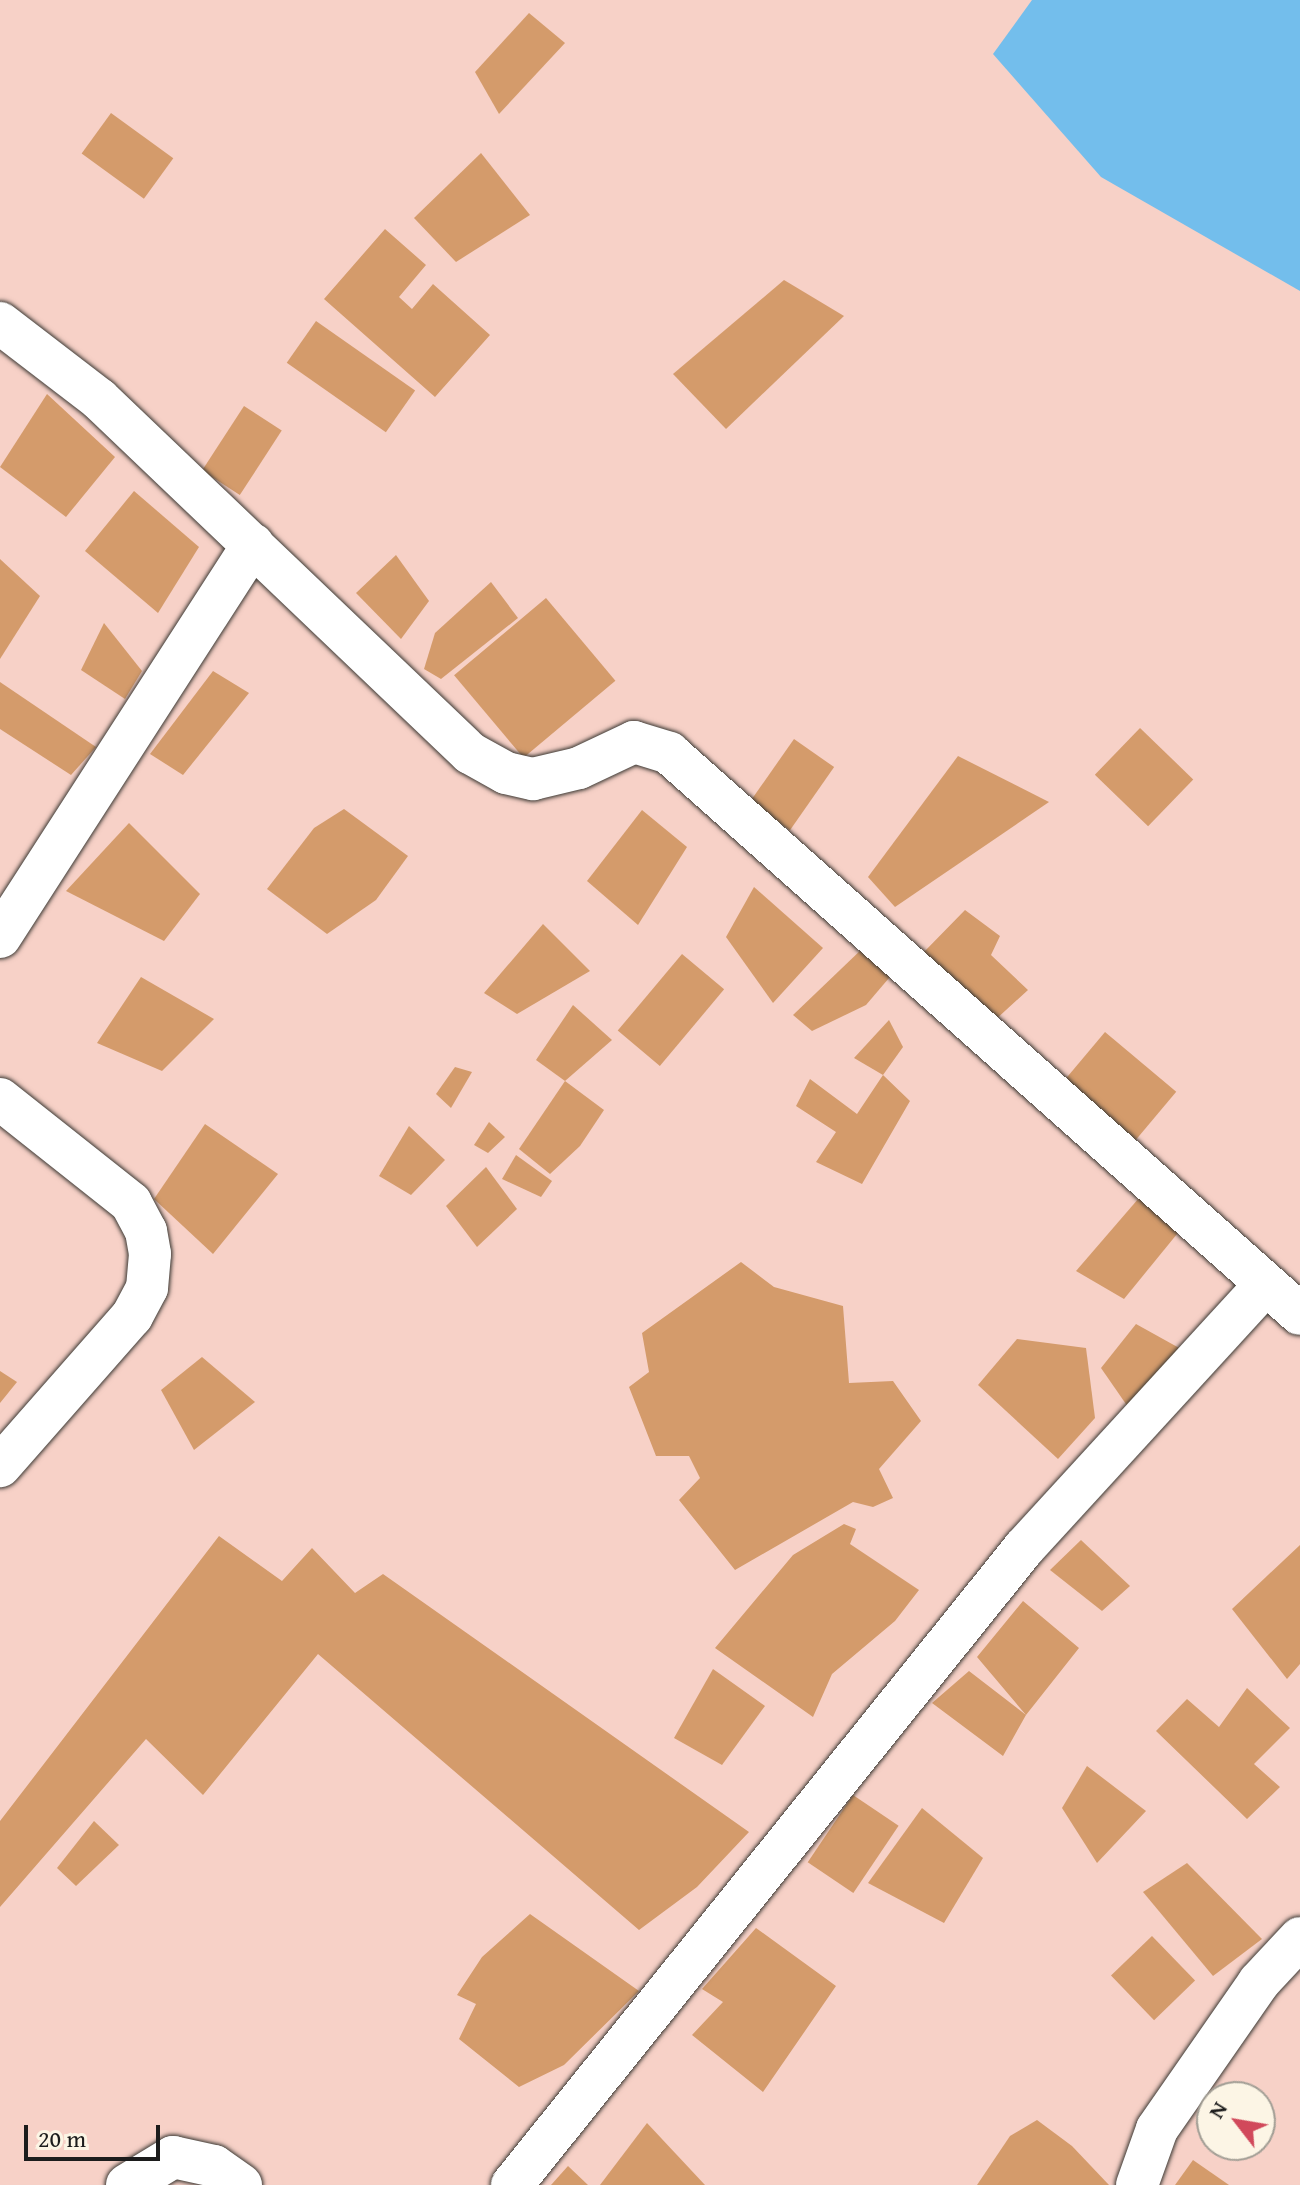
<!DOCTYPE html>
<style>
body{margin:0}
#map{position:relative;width:1300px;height:2185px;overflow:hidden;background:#f4dcbd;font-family:"Gentium Book Plus",serif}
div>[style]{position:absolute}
.built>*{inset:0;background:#f7d1c7}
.water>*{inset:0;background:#73beec}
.building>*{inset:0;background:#d49b6b;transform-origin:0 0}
.roads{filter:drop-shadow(0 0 2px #3c3934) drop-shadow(0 0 2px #3c3934)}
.street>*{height:42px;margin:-21px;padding:0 21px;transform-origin:21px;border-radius:21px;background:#fff}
span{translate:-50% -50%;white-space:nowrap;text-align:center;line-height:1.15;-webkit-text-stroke:6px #fcf5e5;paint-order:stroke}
.north{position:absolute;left:1196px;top:2081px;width:80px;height:80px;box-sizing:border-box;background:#fcf5e5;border:2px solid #a29e95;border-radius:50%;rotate:301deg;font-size:22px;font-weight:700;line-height:32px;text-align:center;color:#1c1c1c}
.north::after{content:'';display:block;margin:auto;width:28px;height:36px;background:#d1495b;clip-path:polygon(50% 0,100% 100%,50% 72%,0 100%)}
.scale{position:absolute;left:24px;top:2125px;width:136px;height:36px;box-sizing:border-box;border:4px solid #1c1c1c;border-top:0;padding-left:10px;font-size:24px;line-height:28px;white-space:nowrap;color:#1c1c1c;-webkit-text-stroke:6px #fcf5e5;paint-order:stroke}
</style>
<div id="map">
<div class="built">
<i style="clip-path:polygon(evenodd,0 0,1300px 0,1300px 2185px,0 2185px,0 0,1212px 2097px,1260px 2097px,1260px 2145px,1212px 2145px,1212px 2097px)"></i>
</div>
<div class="water">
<i style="clip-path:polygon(1032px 0,1300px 0,1300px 291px,1101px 177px,993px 54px)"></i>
</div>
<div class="building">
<i style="clip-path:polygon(529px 13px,565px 43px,499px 114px,475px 72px)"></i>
<i style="left:111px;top:113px;width:77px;height:50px;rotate:36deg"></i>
<i style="clip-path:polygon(481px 153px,530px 215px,456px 262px,414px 218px)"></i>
<i style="clip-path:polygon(385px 229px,426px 265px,399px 297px,412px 309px,433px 284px,490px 335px,435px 397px,324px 299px)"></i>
<i style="clip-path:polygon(784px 280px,844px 316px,726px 429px,673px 374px)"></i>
<i style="left:316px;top:321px;width:121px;height:51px;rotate:35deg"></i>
<i style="clip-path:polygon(47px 394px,115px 457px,66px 517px,0 467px)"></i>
<i style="left:244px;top:406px;width:45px;height:77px;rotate:33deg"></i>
<i style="clip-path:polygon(134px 491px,199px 547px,158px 613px,85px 551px)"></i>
<i style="clip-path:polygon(396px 555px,429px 601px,401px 639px,356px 593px)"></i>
<i style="clip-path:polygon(0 559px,40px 596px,0 659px)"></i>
<i style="clip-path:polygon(491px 582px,518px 618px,441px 679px,424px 669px,435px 633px)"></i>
<i style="left:546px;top:598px;width:108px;height:120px;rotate:50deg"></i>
<i style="clip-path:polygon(104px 623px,142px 671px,125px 699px,81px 670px)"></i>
<i style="clip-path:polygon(213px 671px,249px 693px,183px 775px,150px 754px)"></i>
<i style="clip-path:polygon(0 682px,96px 747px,71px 775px,0 729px)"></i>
<i style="left:1140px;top:728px;width:74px;height:65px;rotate:44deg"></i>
<i style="left:794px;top:739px;width:49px;height:77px;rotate:35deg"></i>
<i style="clip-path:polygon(958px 756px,1049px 802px,895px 907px,868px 877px)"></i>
<i style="clip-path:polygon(344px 809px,408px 856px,376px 900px,327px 934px,267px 889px,314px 828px)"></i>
<i style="clip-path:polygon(642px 810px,687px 847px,638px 925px,587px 881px)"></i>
<i style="clip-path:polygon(129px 823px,200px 894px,164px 941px,66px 891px)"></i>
<i style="clip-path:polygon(754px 887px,823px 948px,773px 1003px,726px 937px)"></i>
<i style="clip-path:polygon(965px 910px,1000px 936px,991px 955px,1028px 990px,994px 1021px,922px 954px)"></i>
<i style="clip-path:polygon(543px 924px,590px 971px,517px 1014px,484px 993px)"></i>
<i style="clip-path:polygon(864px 947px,895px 971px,866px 1005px,812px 1031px,793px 1015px)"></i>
<i style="left:682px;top:954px;width:55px;height:100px;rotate:40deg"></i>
<i style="clip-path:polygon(141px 977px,214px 1019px,162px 1071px,97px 1043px)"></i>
<i style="clip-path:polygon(573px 1005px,612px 1040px,565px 1081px,536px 1060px)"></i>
<i style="clip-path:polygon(889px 1020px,903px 1047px,883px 1075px,854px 1058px)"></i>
<i style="left:1105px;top:1032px;width:93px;height:66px;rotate:40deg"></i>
<i style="clip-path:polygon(455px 1067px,472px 1072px,451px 1108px,436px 1094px)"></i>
<i style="clip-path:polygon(883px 1075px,910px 1101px,862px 1184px,816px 1162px,836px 1132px,796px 1106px,810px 1079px,857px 1114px)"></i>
<i style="clip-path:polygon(565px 1081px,604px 1110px,580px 1146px,550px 1174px,519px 1149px)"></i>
<i style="clip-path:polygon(489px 1122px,505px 1137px,488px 1153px,474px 1145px)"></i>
<i style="clip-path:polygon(205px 1124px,278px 1174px,213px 1254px,154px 1199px)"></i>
<i style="clip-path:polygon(409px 1126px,445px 1160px,411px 1195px,379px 1176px)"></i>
<i style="clip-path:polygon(516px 1155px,552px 1181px,541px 1197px,502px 1179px)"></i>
<i style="clip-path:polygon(486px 1167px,517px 1209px,477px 1247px,446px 1206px)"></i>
<i style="clip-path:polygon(1145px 1191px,1186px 1223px,1124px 1299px,1076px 1271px)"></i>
<i style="clip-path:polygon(741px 1262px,774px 1287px,843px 1306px,849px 1383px,893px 1381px,921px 1421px,879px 1469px,893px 1498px,873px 1507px,853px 1502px,735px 1570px,679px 1500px,700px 1478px,689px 1456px,656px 1456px,629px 1387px,649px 1372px,642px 1333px)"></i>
<i style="clip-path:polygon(1136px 1324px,1181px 1349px,1128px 1407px,1101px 1368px)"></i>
<i style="clip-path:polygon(1017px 1339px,1086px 1348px,1095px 1418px,1058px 1459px,978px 1385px)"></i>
<i style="clip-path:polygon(202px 1357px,255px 1402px,194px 1450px,161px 1390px)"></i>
<i style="clip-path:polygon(0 1371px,17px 1382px,0 1403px)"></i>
<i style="clip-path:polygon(844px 1524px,856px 1529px,850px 1544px,919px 1590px,895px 1621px,832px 1674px,813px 1717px,715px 1648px,793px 1555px)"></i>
<i style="clip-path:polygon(219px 1536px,282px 1581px,312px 1548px,355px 1593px,383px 1574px,749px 1832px,697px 1887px,639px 1930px,318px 1654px,203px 1795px,146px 1739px,0 1907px,0 1821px)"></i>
<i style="clip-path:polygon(1081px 1540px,1130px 1586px,1102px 1611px,1050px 1570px)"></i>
<i style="clip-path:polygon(1300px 1545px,1300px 1664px,1287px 1679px,1232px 1609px)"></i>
<i style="clip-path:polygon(1023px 1601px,1079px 1648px,1026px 1715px,1003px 1756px,932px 1703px,969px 1671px,1026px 1715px,977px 1657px)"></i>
<i style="clip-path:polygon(713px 1669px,765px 1706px,722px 1765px,674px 1738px)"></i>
<i style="clip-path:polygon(1247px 1688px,1290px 1728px,1254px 1764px,1280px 1787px,1247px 1819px,1156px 1731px,1187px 1699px,1219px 1727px)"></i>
<i style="clip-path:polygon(1087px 1766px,1146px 1811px,1097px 1863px,1062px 1808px)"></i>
<i style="left:853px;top:1795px;width:55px;height:81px;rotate:34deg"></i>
<i style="clip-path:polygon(922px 1808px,983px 1858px,944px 1923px,868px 1883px)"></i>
<i style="clip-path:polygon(94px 1821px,119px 1845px,76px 1886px,57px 1868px)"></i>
<i style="clip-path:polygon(1187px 1863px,1262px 1939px,1213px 1976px,1143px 1892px)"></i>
<i style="clip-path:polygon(530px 1914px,639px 1991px,564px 2065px,519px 2087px,459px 2039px,476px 2004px,457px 1995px,482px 1957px)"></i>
<i style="clip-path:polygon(756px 1928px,836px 1986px,763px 2092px,692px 2035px,723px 2002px,702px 1989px)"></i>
<i style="left:1152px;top:1936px;width:62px;height:57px;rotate:46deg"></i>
<i style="clip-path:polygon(1037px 2120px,1072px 2146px,1109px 2185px,977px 2185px,1010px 2136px)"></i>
<i style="clip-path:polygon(647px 2123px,705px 2185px,600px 2185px)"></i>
<i style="clip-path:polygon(1193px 2160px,1229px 2185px,1175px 2185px)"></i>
<i style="clip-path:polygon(568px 2166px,588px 2185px,551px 2185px)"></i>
</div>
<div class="roads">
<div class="street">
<i style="left:0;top:323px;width:125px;rotate:37.5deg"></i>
<i style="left:99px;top:399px;width:513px;rotate:43.66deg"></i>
<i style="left:470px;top:753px;width:41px;rotate:29.1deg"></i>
<i style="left:506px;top:773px;width:28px;rotate:13deg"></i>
<i style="left:533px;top:779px;width:47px;rotate:-13.4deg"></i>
<i style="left:579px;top:768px;width:61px;rotate:-25.3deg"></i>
<i style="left:634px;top:742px;width:37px;rotate:17deg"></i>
<i style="left:669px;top:753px;width:844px;rotate:41.64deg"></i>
<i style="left:0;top:937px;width:467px;rotate:-57.2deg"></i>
<i style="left:0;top:1099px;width:167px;rotate:38.4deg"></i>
<i style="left:131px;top:1203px;width:32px;rotate:62deg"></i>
<i style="left:146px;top:1231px;width:23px;rotate:80deg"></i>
<i style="left:150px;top:1254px;width:34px;rotate:95deg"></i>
<i style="left:147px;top:1288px;width:32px;rotate:118deg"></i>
<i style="left:132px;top:1316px;width:200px;rotate:131.3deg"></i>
<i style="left:127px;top:2185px;width:54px;rotate:-31.3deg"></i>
<i style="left:173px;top:2157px;width:42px;rotate:12.4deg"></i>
<i style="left:214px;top:2166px;width:33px;rotate:35deg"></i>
<i style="left:512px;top:2185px;width:817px;rotate:-51.21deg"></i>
<i style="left:1024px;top:1548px;width:355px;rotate:-47.5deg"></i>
<i style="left:1137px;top:2185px;width:59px;rotate:-70.3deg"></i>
<i style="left:1157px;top:2129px;width:179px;rotate:-55.2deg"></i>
<i style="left:1259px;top:1982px;width:60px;rotate:-47deg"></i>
</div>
</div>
<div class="north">N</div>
<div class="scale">20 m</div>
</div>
